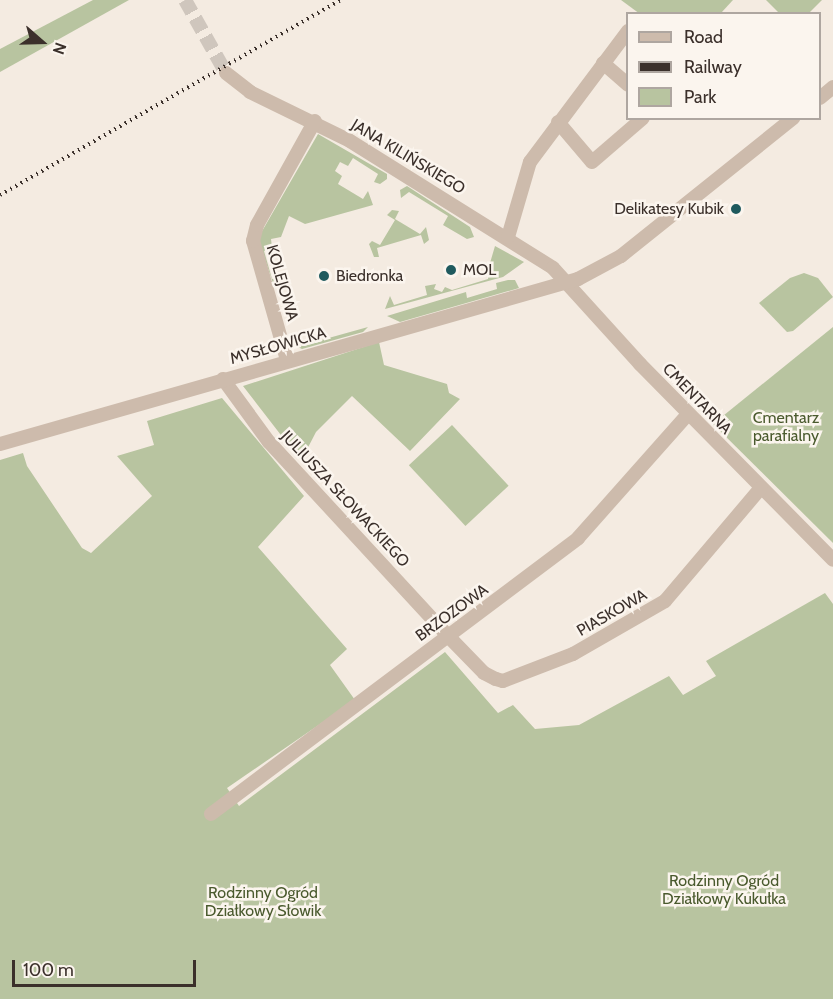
<!DOCTYPE html>
<meta charset="utf-8">
<style>
body{margin:0}
#map{position:relative;width:833px;height:999px;overflow:hidden;background:#f4ebe1;font-family:Cabin,sans-serif}
div>[style]{position:absolute}
.green>*{inset:0;background:#b8c4a0;transform-origin:0 0}
.minor-tunnel>*{height:14px;margin-top:-7px;transform-origin:0;background:repeating-linear-gradient(90deg,#cfc6bd 0 14px,transparent 0 21px)}
.minor>*{height:14px;margin:-7px;padding:0 7px;transform-origin:7px;border-radius:7px;background:#cdbbac}
.rail>*{height:4px;margin-top:-2px;transform-origin:0;background:repeating-linear-gradient(90deg,#3b302b 0 1.5px,transparent 0 6px)}
.dots>*{width:16px;height:16px;translate:-50% -50%;box-sizing:border-box;border:3px solid #fbf5ee;border-radius:50%}
span{translate:-50% -50%;white-space:nowrap;text-align:center;line-height:1.15;-webkit-text-stroke:5px #fbf5ee;paint-order:stroke}
.street-label{font-size:16px;color:#3b302b}
.poi-label{font-size:16px;color:#3b302b}
.right{translate:-100% -50%;text-align:right}
.left{translate:0 -50%;text-align:left}
.park-label{font-size:16px;color:#4a5a2e}
.legend{position:absolute;left:626px;top:12px;width:195px;height:108px;box-sizing:border-box;background:#fbf5ee;border:2px solid #aea6a0;margin:0;padding:8px 10px;list-style:none;font-size:18px;color:#3b302b}
.legend li{display:flex;align-items:center;gap:12px;height:30px}
.legend b{width:30px;border:2px solid #aea6a0}
.north{position:absolute;left:12px;top:12px;width:60px;height:60px;-webkit-text-stroke:4px #fbf5ee;paint-order:stroke;rotate:110deg;font-size:16px;font-weight:700;line-height:24px;text-align:center;color:#3b302b}
.north::after{content:'';display:block;margin:auto;width:21px;height:27px;background:#3b302b;clip-path:polygon(50% 0,100% 100%,50% 72%,0 100%)}
.scale{position:absolute;left:12px;top:960px;width:184px;height:27px;box-sizing:border-box;border:3px solid #3b302b;border-top:0;padding-left:8px;font-size:18px;line-height:21px;white-space:nowrap;color:#3b302b;-webkit-text-stroke:4px #fbf5ee;paint-order:stroke}
</style>
<div id="map">
<div class="green">
<i style="clip-path:polygon(93px 0,129px 0,0 72px,0 49px)"></i>
<i style="clip-path:polygon(621px 0,733px 0,721px 13px,640px 14px)"></i>
<i style="clip-path:polygon(766px 0,822px 0,809px 13px,780px 14px)"></i>
<i style="clip-path:polygon(318px 134px,387px 174px,387px 179px,380px 184px,374px 182px,378px 174px,353px 158px,348px 166px,340px 162px,335px 171px,342px 176px,338px 184px,363px 199px,368px 191px,373px 205px,305px 224px,289px 216px,281px 237px,271px 239px,272px 247px,264px 251px,272px 279px,282px 277px,273px 283px,259px 242px,261px 233px)"></i>
<i style="clip-path:polygon(407px 186px,470px 227px,474px 237px,467px 239px,443px 225px,448px 216px,409px 192px,401px 198px,400px 190px)"></i>
<i style="clip-path:polygon(392px 210px,399px 211px,395px 219px,420px 234px,426px 227px,429px 240px,424px 244px,421px 235px,377px 248px,379px 257px,374px 257px,369px 244px,372px 241px,380px 245px,395px 220px,387px 215px)"></i>
<i style="clip-path:polygon(495px 246px,524px 262px,503px 277px,385px 309px,390px 296px,394px 305px,427px 295px,425px 286px,436px 284px,434px 289px,442px 292px,445px 287px,452px 290px,488px 279px,489px 267px,493px 267px,490px 263px)"></i>
<i style="clip-path:polygon(804px 273px,818px 278px,833px 297px,793px 331px,787px 332px,759px 303px,790px 278px)"></i>
<i style="clip-path:polygon(508px 280px,515px 280px,519px 288px,400px 322px,387px 316px,466px 292px,467px 298px,497px 289px,496px 283px)"></i>
<i style="clip-path:polygon(368px 327px,363px 332px,302px 349px,290px 343px,300px 346px)"></i>
<i style="clip-path:polygon(833px 327px,833px 543px,713px 424px)"></i>
<i style="clip-path:polygon(379px 342px,384px 365px,447px 384px,449px 393px,460px 399px,410px 451px,352px 396px,316px 432px,301px 461px,243px 386px)"></i>
<i style="clip-path:polygon(222px 398px,304px 496px,258px 547px,347px 649px,330px 665px,355px 700px,227px 788px,239px 806px,445px 652px,498px 713px,513px 705px,535px 729px,579px 725px,669px 676px,683px 695px,716px 676px,706px 661px,825px 593px,833px 604px,833px 999px,0 999px,0 460px,23px 453px,27px 466px,82px 548px,91px 553px,152px 496px,117px 456px,154px 445px,147px 421px)"></i>
<i style="left:452px;top:425px;width:83px;height:59px;rotate:47deg"></i>
</div>
<div class="minor-tunnel">
<i style="left:185px;top:0;width:84px;rotate:60.7deg"></i>
</div>
<div class="minor">
<i style="left:603px;top:63px;width:33px;rotate:41deg"></i>
<i style="left:226px;top:73px;width:31px;rotate:38deg"></i>
<i style="left:250px;top:92px;width:111px;rotate:26.1deg"></i>
<i style="left:350px;top:141px;width:239px;rotate:32deg"></i>
<i style="left:553px;top:268px;width:130px;rotate:47.8deg"></i>
<i style="left:640px;top:364px;width:275px;rotate:45.4deg"></i>
<i style="left:820px;top:98px;width:17px;rotate:-40deg"></i>
<i style="left:558px;top:122px;width:52px;rotate:49.6deg"></i>
<i style="left:592px;top:162px;width:67px;rotate:-40.8deg"></i>
<i style="left:508px;top:237px;width:78px;rotate:-73.7deg"></i>
<i style="left:530px;top:162px;width:164px;rotate:-53.2deg"></i>
<i style="left:287px;top:360px;width:124px;rotate:-105.9deg"></i>
<i style="left:253px;top:241px;width:16px;rotate:-76deg"></i>
<i style="left:257px;top:225px;width:119px;rotate:-60.9deg"></i>
<i style="left:223px;top:379px;width:78px;rotate:53.9deg"></i>
<i style="left:269px;top:442px;width:265px;rotate:47.3deg"></i>
<i style="left:449px;top:637px;width:50px;rotate:45.8deg"></i>
<i style="left:484px;top:673px;width:13px;rotate:27deg"></i>
<i style="left:496px;top:679px;width:7px;rotate:16deg"></i>
<i style="left:503px;top:681px;width:75px;rotate:-21.1deg"></i>
<i style="left:573px;top:654px;width:106px;rotate:-29.9deg"></i>
<i style="left:665px;top:601px;width:148px;rotate:-49.7deg"></i>
<i style="left:0;top:444px;width:601px;rotate:-15.93deg"></i>
<i style="left:578px;top:279px;width:49px;rotate:-28.1deg"></i>
<i style="left:621px;top:256px;width:221px;rotate:-38.7deg"></i>
<i style="left:211px;top:814px;width:459px;rotate:-36.9deg"></i>
<i style="left:578px;top:538px;width:166px;rotate:-48.4deg"></i>
</div>
<div class="rail">
<i style="left:0;top:195px;width:393px;rotate:-29.8deg"></i>
</div>
<div class="dots">
<i style="left:736px;top:209px;background:#1f5a5e"></i>
<i style="left:451px;top:270px;background:#1f5a5e"></i>
<i style="left:324px;top:276px;background:#1f5a5e"></i>
</div>
<div class="street-label">
<span style="left:408px;top:157px;rotate:31deg">JANA KILIŃSKIEGO</span>
<span style="left:282px;top:283px;rotate:74deg">KOLEJOWA</span>
<span style="left:278px;top:346px;rotate:-16deg">MYSŁOWICKA</span>
<span style="left:697px;top:399px;rotate:46deg">CMENTARNA</span>
<span style="left:345px;top:499px;rotate:47deg">JULIUSZA SŁOWACKIEGO</span>
<span style="left:452px;top:613px;rotate:-36deg">BRZOZOWA</span>
<span style="left:612px;top:613px;rotate:-30deg">PIASKOWA</span>
</div>
<div class="poi-label">
<span class="right" style="left:724px;top:209px">Delikatesy Kubik</span>
<span class="left" style="left:463px;top:270px">MOL</span>
<span class="left" style="left:336px;top:276px">Biedronka</span>
</div>
<div class="park-label">
<span style="left:786px;top:427px">Cmentarz<br>parafialny</span>
<span style="left:724px;top:890px">Rodzinny Ogród<br>Działkowy Kukułka</span>
<span style="left:263px;top:902px">Rodzinny Ogród<br>Działkowy Słowik</span>
</div>
<ul class="legend">
<li><b style="height:8px;background:#cdbbac"></b>Road</li>
<li><b style="height:8px;background:#3b302b"></b>Railway</li>
<li><b style="height:16px;background:#b8c4a0"></b>Park</li>
</ul>
<div class="north">N</div>
<div class="scale">100 m</div>
</div>
